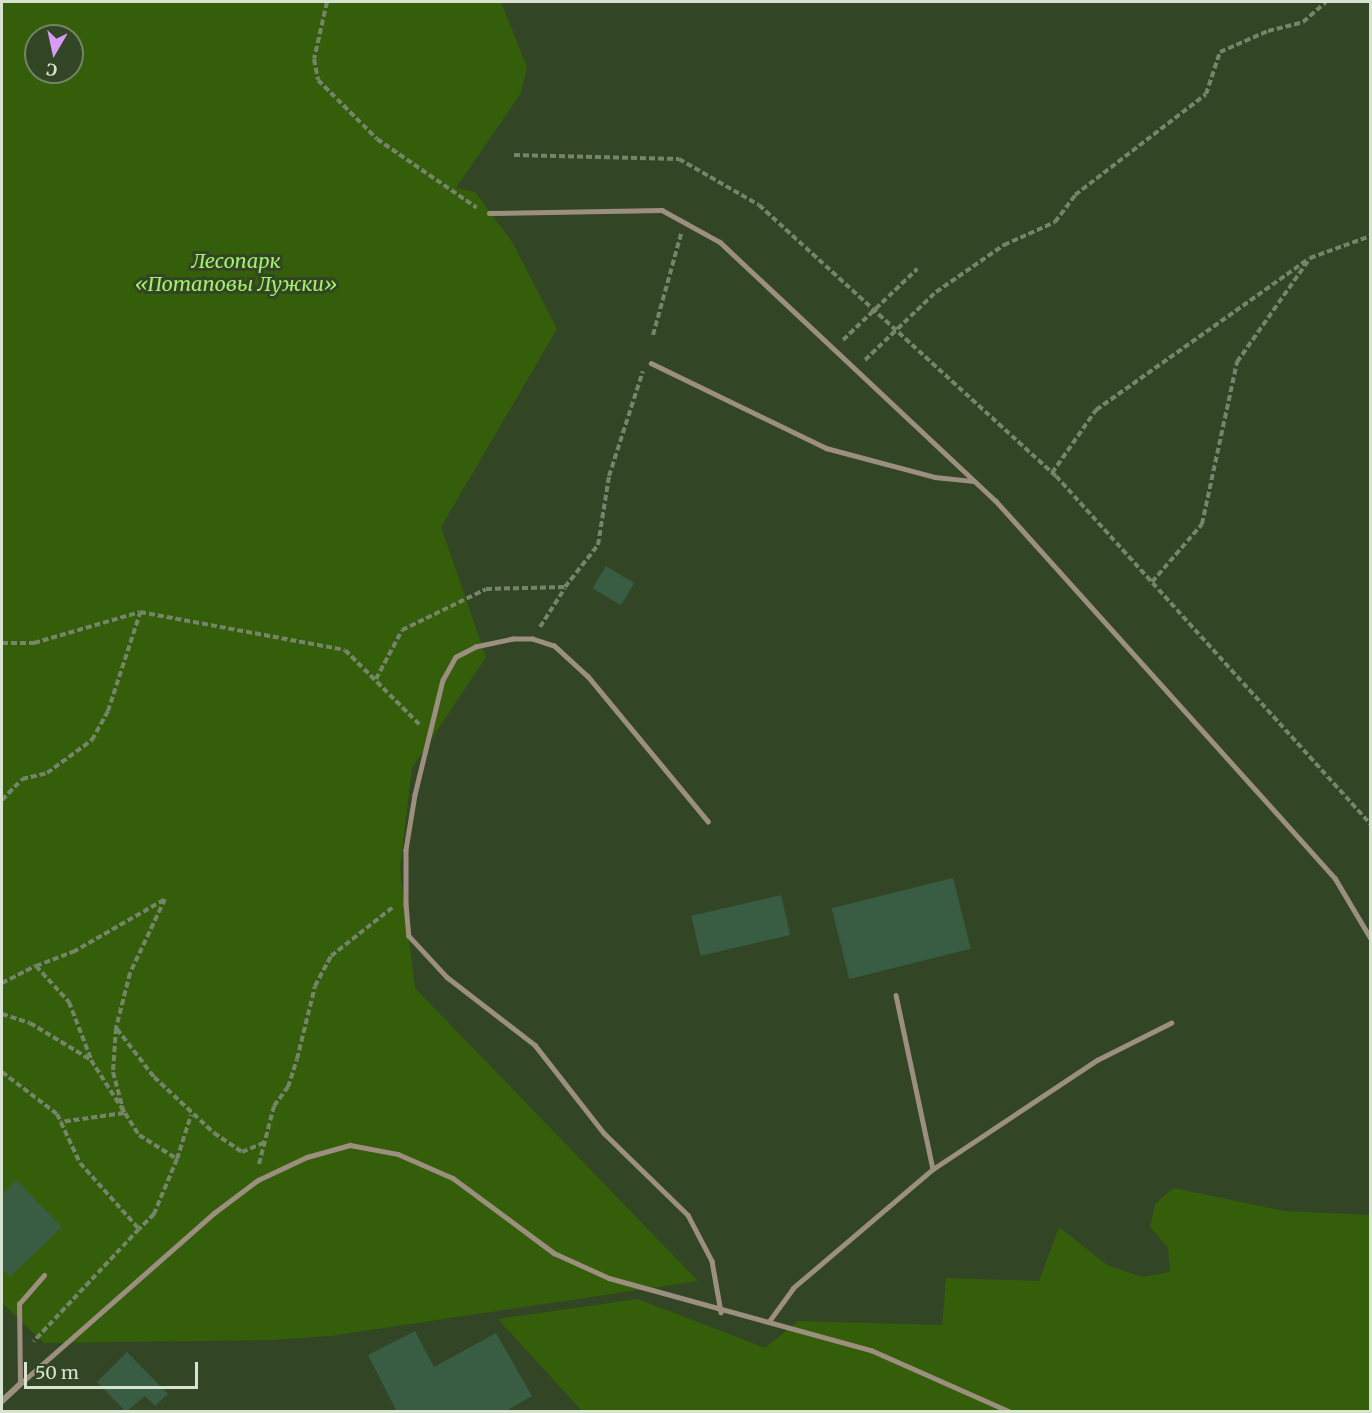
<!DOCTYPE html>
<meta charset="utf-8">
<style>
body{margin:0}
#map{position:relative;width:1372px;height:1413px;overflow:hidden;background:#324524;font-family:Merriweather,serif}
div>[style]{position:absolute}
.green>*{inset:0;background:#355e0b}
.building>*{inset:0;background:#385d43;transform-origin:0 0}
.path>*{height:4px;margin-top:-2px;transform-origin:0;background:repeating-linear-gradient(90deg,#75856a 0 6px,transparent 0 9px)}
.lane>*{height:4.5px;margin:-2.25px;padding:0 2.25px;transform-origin:2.25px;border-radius:2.25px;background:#9c8f7f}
.street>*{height:6px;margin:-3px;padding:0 3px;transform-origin:3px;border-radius:3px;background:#9c8f7f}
span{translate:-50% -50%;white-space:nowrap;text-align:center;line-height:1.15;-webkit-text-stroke:6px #324524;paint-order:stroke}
.park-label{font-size:20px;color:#a5ef6b;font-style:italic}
.frame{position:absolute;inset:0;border:3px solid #d7e3cf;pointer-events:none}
.north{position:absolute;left:24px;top:24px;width:60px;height:60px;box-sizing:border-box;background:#324524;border:2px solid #748468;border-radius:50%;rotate:189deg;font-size:16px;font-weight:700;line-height:24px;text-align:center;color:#d7e3cf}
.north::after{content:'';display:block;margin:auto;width:21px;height:27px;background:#d89bf8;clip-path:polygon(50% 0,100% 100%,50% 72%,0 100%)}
.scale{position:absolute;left:24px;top:1362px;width:174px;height:27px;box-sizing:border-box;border:3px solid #d7e3cf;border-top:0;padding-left:8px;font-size:18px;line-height:21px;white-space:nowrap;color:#d7e3cf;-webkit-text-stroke:4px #324524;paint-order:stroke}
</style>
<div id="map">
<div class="green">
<i style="clip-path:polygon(evenodd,2px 2px,501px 2px,527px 67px,521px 93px,456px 188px,475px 192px,513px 243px,557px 329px,441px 527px,486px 657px,412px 768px,400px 869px,415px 988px,698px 1281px,330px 1336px,271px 1340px,44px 1343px,2px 1303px,2px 2px,36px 36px,72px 36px,72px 72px,36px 72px,36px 36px)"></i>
<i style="clip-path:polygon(1174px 1188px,1284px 1211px,1370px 1215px,1370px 1411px,582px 1411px,498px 1319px,638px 1299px,765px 1348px,798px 1321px,942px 1325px,946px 1278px,1039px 1281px,1059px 1227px,1107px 1265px,1142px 1277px,1170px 1272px,1168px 1248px,1150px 1227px,1155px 1204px)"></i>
</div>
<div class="building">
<i style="left:606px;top:566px;width:33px;height:26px;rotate:31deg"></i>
<i style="left:953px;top:878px;width:73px;height:125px;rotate:76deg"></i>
<i style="left:781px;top:895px;width:41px;height:92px;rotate:77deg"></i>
<i style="clip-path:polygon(16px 1180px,62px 1227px,10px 1277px,2px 1268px,2px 1195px)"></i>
<i style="clip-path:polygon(415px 1331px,434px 1367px,496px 1333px,532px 1396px,504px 1412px,397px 1412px,368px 1355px)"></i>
<i style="clip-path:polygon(127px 1352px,168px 1394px,155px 1406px,145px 1396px,126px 1412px,97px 1382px)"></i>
</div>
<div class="path">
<i style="left:327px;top:2px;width:58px;rotate:102.8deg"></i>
<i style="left:314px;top:59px;width:21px;rotate:79deg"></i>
<i style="left:318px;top:80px;width:83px;rotate:45deg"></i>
<i style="left:377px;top:139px;width:121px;rotate:34.6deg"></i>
<i style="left:514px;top:155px;width:165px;rotate:1.4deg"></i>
<i style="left:679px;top:159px;width:92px;rotate:29.9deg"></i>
<i style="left:759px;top:205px;width:402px;rotate:42.4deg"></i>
<i style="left:1056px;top:476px;width:469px;rotate:47.9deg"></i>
<i style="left:653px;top:335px;width:105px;rotate:-74.5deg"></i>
<i style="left:843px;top:340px;width:103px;rotate:-43.8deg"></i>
<i style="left:865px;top:360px;width:98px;rotate:-43.8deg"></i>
<i style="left:936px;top:292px;width:83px;rotate:-34.7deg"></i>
<i style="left:1004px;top:245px;width:56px;rotate:-24.3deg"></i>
<i style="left:1055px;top:222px;width:34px;rotate:-53deg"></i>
<i style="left:1075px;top:195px;width:165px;rotate:-37.6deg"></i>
<i style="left:1206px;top:94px;width:44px;rotate:-71.6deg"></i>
<i style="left:1220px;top:52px;width:52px;rotate:-23.6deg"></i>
<i style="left:1268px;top:31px;width:36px;rotate:-14deg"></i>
<i style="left:1303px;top:22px;width:30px;rotate:-41deg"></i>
<i style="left:1052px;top:473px;width:77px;rotate:-55.1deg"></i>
<i style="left:1096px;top:410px;width:259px;rotate:-35.4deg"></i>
<i style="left:1152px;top:582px;width:77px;rotate:-49.2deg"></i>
<i style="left:1202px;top:524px;width:166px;rotate:-77.8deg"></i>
<i style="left:1237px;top:362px;width:127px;rotate:-54.9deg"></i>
<i style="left:1310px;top:258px;width:64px;rotate:-20.1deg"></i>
<i style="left:540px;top:627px;width:46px;rotate:-57.3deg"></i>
<i style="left:2px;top:643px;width:32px"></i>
<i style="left:34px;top:643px;width:110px;rotate:-16.3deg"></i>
<i style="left:140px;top:612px;width:208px;rotate:10.5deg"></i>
<i style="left:345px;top:650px;width:105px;rotate:45deg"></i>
<i style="left:376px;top:679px;width:55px;rotate:-62deg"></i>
<i style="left:402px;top:630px;width:93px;rotate:-26deg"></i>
<i style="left:486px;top:589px;width:79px;rotate:-1.5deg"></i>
<i style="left:565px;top:587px;width:53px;rotate:-51.8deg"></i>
<i style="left:598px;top:545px;width:70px;rotate:-80.9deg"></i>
<i style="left:609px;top:476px;width:110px;rotate:-72.1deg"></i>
<i style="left:2px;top:800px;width:29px;rotate:-46deg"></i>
<i style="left:22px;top:779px;width:26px;rotate:-13deg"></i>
<i style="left:47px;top:773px;width:56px;rotate:-36.3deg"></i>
<i style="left:92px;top:740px;width:33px;rotate:-61deg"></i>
<i style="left:108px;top:711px;width:103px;rotate:-71.9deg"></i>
<i style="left:36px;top:966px;width:40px;rotate:-21deg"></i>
<i style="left:73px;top:952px;width:106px;rotate:-29.9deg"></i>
<i style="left:165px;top:899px;width:82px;rotate:115.3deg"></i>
<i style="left:130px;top:973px;width:57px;rotate:104.3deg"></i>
<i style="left:116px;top:1028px;width:44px;rotate:93.9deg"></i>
<i style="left:113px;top:1072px;width:42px;rotate:75deg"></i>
<i style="left:124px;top:1113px;width:64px;rotate:171.9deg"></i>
<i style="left:2px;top:983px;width:38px;rotate:-27deg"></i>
<i style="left:36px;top:966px;width:49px;rotate:47.5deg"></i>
<i style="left:69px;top:1002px;width:61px;rotate:68.9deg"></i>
<i style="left:2px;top:1014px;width:29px;rotate:18deg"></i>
<i style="left:30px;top:1023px;width:71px;rotate:31.2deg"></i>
<i style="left:91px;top:1060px;width:89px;rotate:57.4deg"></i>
<i style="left:139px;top:1135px;width:45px;rotate:32.3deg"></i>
<i style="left:177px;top:1159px;width:60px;rotate:112.7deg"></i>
<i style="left:154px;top:1214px;width:21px;rotate:135deg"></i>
<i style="left:117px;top:1029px;width:61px;rotate:52.4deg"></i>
<i style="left:154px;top:1077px;width:82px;rotate:43deg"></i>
<i style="left:214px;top:1133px;width:34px;rotate:34deg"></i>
<i style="left:242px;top:1152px;width:25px;rotate:-23deg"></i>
<i style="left:2px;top:1072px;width:69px;rotate:37.4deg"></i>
<i style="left:57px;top:1114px;width:54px;rotate:64.9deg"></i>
<i style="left:80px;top:1163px;width:89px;rotate:48.2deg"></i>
<i style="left:139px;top:1229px;width:154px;rotate:133.2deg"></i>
<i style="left:177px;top:1159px;width:46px;rotate:-72.3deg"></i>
<i style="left:259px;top:1164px;width:60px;rotate:-75.5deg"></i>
<i style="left:274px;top:1106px;width:24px;rotate:-54deg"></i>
<i style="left:288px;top:1087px;width:29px;rotate:-72deg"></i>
<i style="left:297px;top:1059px;width:75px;rotate:-76.1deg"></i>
<i style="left:315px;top:986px;width:34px;rotate:-62deg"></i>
<i style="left:331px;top:956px;width:79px;rotate:-38.3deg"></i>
</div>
<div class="lane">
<i style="left:489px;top:213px;width:173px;rotate:-1deg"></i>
<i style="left:662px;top:210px;width:66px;rotate:28.9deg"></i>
<i style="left:720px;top:242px;width:378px;rotate:43.2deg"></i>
<i style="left:996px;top:501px;width:507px;rotate:48.04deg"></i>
<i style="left:1335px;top:878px;width:69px;rotate:59.3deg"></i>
<i style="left:651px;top:363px;width:195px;rotate:25.9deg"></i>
<i style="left:826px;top:448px;width:113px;rotate:14.9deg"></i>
<i style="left:935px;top:477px;width:39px;rotate:6deg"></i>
<i style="left:708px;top:822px;width:188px;rotate:-129.6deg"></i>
<i style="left:588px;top:677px;width:46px;rotate:-137.6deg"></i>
<i style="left:554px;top:646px;width:22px;rotate:-162deg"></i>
<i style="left:533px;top:639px;width:20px;rotate:180deg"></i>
<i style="left:513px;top:639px;width:38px;rotate:168deg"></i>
<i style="left:476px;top:647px;width:22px;rotate:153deg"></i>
<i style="left:456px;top:657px;width:26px;rotate:119deg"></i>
<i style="left:443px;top:680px;width:118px;rotate:103.7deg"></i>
<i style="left:415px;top:795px;width:56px;rotate:99.3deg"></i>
<i style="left:406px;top:850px;width:54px;rotate:90deg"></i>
<i style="left:406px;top:904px;width:32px;rotate:85deg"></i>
<i style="left:409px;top:936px;width:56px;rotate:47.2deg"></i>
<i style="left:447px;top:977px;width:111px;rotate:37.7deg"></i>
<i style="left:535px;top:1045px;width:112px;rotate:51.9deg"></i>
<i style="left:604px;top:1133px;width:117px;rotate:44.3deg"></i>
<i style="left:688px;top:1215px;width:52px;rotate:62.4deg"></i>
<i style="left:712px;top:1261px;width:52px;rotate:80deg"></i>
<i style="left:896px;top:995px;width:178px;rotate:78deg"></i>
<i style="left:770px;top:1320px;width:39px;rotate:-54deg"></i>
<i style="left:793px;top:1288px;width:184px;rotate:-40.4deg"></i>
<i style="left:933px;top:1169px;width:197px;rotate:-33.6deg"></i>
<i style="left:1097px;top:1060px;width:83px;rotate:-26.6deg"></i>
<i style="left:20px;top:1384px;width:259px;rotate:-41.4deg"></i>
<i style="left:214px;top:1213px;width:55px;rotate:-36.9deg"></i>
<i style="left:258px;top:1180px;width:54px;rotate:-25.1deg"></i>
<i style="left:307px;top:1157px;width:45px;rotate:-15.6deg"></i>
<i style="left:350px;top:1145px;width:49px;rotate:10.6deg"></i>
<i style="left:398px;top:1154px;width:60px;rotate:23.6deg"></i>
<i style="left:453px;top:1178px;width:126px;rotate:36.6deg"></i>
<i style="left:554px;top:1253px;width:60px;rotate:24.4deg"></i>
<i style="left:609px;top:1278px;width:272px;rotate:15.4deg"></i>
<i style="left:871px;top:1350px;width:153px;rotate:23.9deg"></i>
<i style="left:20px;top:1384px;width:80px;rotate:-90.7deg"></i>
<i style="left:19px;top:1304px;width:38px;rotate:-49deg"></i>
</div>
<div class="street">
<i style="left:2px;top:1401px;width:25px;rotate:-43deg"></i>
</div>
<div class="park-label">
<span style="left:236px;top:272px">Лесопарк<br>«Потаповы Лужки»</span>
</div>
<div class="frame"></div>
<div class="north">С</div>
<div class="scale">50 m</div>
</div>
